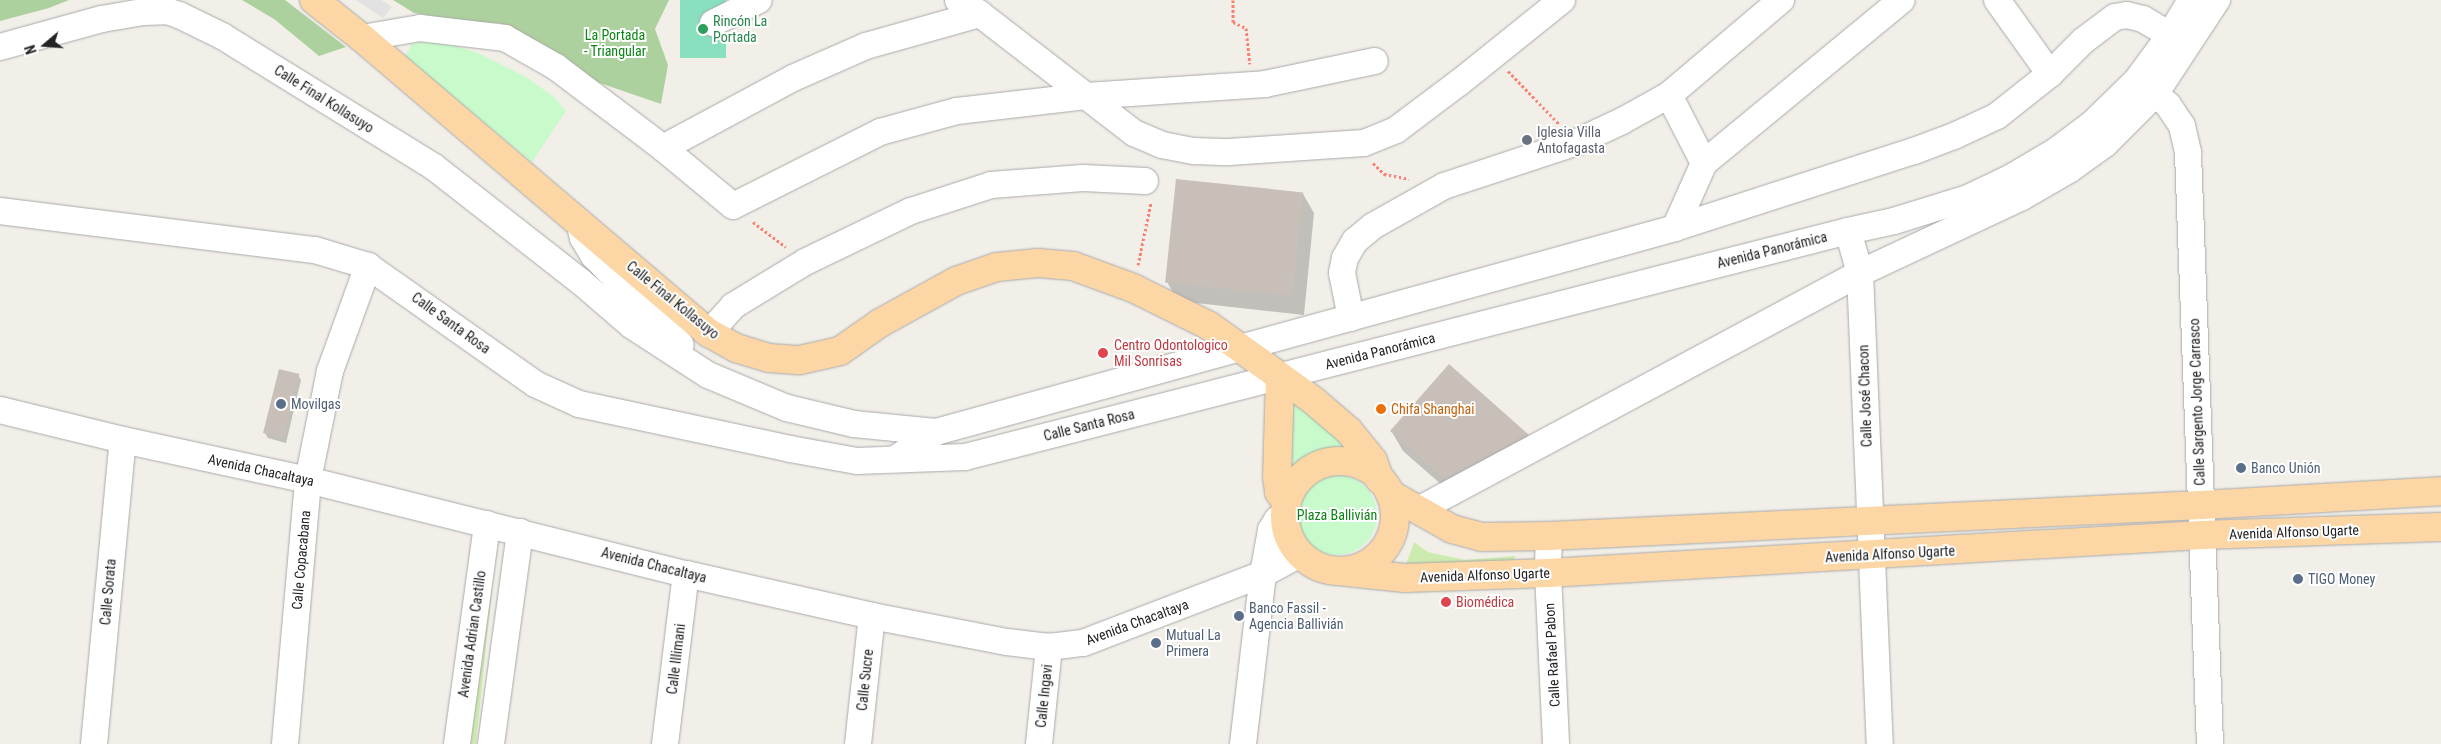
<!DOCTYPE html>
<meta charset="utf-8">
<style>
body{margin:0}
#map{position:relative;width:2441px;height:744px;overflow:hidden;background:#f2efe9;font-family:"Roboto Condensed",sans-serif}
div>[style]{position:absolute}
.grass>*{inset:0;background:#cdebb0}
.forest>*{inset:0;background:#add19e}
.park>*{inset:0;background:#c8facc}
.round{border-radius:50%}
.pitch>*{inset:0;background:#88e0be;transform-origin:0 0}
.parking>*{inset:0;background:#e2e2e2}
.shadow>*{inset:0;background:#0003}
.building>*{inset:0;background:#c7bfb8;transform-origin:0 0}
.path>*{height:3px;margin-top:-1.5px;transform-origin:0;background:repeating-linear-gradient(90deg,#fa8072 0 2.5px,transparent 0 5px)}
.roads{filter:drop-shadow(0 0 1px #a9a9a9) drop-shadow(0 0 1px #a9a9a9)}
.minor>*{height:26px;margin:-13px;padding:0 13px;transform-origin:13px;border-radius:13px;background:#fff}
.major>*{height:28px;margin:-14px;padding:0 14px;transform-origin:14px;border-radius:14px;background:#fcd6a4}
.major>.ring{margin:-14px;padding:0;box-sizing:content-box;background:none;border:28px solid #fcd6a4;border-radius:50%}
.dots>*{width:14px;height:14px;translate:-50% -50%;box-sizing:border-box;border:2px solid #fff;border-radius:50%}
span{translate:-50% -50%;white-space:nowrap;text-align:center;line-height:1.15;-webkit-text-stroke:4px #fff;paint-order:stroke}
.leisure-label{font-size:14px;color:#27864d}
.left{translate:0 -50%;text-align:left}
.park-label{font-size:14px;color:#0c8416}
.street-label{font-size:14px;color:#222}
.worship-label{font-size:14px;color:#5b616d}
.health-label{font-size:14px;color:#be3a42}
.service-label{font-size:14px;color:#4e5e75}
.food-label{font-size:14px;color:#c56008}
.north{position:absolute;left:20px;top:20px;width:50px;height:50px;-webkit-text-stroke:4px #fff;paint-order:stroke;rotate:252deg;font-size:14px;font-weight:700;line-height:20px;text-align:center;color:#222}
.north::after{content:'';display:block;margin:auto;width:18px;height:22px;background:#222;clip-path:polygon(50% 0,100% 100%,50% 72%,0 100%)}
</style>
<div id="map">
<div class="grass">
<i style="clip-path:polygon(1414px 542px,1428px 552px,1465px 560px,1515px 556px,1515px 562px,1404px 570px)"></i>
<i style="clip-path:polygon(496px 550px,476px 744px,469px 744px)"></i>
</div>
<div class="forest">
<i style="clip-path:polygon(0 0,69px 0,49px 8px,0 21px)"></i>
<i style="clip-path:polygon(242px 0,285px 0,346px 47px,319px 56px,274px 19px)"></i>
<i style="clip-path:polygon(393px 0,669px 0,655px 29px,668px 65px,661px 104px,588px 79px,520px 31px,499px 23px,476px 26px,458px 20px,414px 13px)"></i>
</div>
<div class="park">
<i style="clip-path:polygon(438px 40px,478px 53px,526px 77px,554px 97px,566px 111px,532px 162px,405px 57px,412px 44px)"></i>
<i style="clip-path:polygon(1297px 399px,1363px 451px,1343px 451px,1323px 457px,1308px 465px,1283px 487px,1288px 405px)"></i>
<i class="round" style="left:1297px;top:475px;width:80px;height:80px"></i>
</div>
<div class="pitch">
<i style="left:680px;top:0;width:46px;height:58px"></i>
</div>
<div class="parking">
<i style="clip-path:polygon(356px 0,381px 0,392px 7px,383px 18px)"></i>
</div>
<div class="shadow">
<i style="clip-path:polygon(1303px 194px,1314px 213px,1304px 315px,1178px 301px,1167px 282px)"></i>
<i style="clip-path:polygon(1449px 366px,1528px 436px,1459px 500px,1403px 451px,1392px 432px)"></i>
<i style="clip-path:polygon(298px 375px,301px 380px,286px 443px,268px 438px,265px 433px)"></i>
</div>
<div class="building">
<i style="left:1176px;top:179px;width:128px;height:104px;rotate:6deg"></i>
<i style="clip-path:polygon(1449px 364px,1529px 435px,1448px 482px,1390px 431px)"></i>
<i style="left:279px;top:369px;width:21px;height:66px;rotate:14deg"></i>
</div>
<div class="path">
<i style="left:1233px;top:0;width:22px;rotate:90deg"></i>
<i style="left:1233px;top:22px;width:14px;rotate:25deg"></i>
<i style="left:1246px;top:28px;width:36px;rotate:84deg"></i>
<i style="left:1508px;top:71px;width:74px;rotate:46.1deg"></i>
<i style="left:1373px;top:163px;width:16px;rotate:45deg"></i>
<i style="left:1384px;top:174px;width:25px;rotate:11deg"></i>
<i style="left:753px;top:222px;width:41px;rotate:37.1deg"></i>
<i style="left:1138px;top:265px;width:63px;rotate:-78.2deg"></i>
</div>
<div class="roads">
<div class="minor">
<i style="left:958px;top:0;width:26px;rotate:32deg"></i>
<i style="left:980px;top:14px;width:195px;rotate:37.7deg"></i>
<i style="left:1134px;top:133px;width:30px;rotate:23deg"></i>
<i style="left:1162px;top:145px;width:33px;rotate:11deg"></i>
<i style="left:1194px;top:151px;width:35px;rotate:2deg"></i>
<i style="left:1229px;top:152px;width:135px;rotate:-3.8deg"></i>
<i style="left:1364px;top:143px;width:35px;rotate:-22deg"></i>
<i style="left:1396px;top:130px;width:80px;rotate:-36.9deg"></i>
<i style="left:1460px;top:82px;width:131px;rotate:-38.8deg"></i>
<i style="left:1997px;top:0;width:91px;rotate:54.4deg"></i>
<i style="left:713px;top:23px;width:51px;rotate:-26.6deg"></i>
<i style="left:362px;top:38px;width:59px;rotate:-9.8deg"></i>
<i style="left:420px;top:28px;width:86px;rotate:6.7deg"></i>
<i style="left:505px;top:38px;width:59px;rotate:29.6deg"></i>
<i style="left:556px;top:67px;width:134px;rotate:37.1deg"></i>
<i style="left:663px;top:148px;width:91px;rotate:39.6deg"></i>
<i style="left:733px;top:206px;width:165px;rotate:-26.7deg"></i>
<i style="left:880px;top:132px;width:80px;rotate:-15.3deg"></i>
<i style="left:957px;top:111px;width:130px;rotate:-6.6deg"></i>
<i style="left:1086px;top:96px;width:179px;rotate:-3.8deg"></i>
<i style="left:1265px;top:84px;width:112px;rotate:-11.8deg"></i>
<i style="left:0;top:47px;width:106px;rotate:-15.4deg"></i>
<i style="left:102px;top:19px;width:42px;rotate:-9.7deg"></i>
<i style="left:143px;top:12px;width:24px;rotate:-2deg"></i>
<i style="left:167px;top:11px;width:13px;rotate:18deg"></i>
<i style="left:179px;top:15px;width:48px;rotate:26deg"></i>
<i style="left:222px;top:36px;width:249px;rotate:31.7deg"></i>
<i style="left:434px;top:167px;width:185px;rotate:38deg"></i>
<i style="left:580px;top:281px;width:67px;rotate:40.8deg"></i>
<i style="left:631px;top:325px;width:92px;rotate:33deg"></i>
<i style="left:708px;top:375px;width:86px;rotate:22.7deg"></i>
<i style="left:787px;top:408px;width:69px;rotate:13.4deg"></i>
<i style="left:854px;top:424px;width:82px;rotate:5.6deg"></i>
<i style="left:2142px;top:83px;width:34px;rotate:40deg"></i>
<i style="left:2168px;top:105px;width:25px;rotate:56deg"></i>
<i style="left:2182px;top:126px;width:28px;rotate:77deg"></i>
<i style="left:2188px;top:153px;width:591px;rotate:87.87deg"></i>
<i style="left:1669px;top:95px;width:76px;rotate:62.8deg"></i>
<i style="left:1704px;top:163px;width:71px;rotate:114deg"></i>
<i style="left:663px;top:148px;width:148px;rotate:-28.3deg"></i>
<i style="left:793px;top:78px;width:80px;rotate:-23.7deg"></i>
<i style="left:866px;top:46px;width:118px;rotate:-15.7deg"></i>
<i style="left:1704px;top:163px;width:256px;rotate:-39.5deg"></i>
<i style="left:0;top:211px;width:317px;rotate:7.1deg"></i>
<i style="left:315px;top:250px;width:55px;rotate:16.8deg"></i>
<i style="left:368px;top:266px;width:204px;rotate:35.2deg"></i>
<i style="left:535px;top:384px;width:48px;rotate:24.4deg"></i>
<i style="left:579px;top:404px;width:216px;rotate:12deg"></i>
<i style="left:790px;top:449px;width:68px;rotate:10.2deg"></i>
<i style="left:857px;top:461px;width:108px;rotate:-2.1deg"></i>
<i style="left:965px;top:457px;width:911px;rotate:-14.36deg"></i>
<i style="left:1848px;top:231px;width:47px;rotate:-12.3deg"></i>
<i style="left:1894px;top:221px;width:77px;rotate:-17.3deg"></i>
<i style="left:1968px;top:198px;width:49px;rotate:-25.5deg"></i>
<i style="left:2012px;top:177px;width:51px;rotate:-30.6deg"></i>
<i style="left:2056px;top:151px;width:45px;rotate:-36.9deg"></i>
<i style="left:2092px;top:124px;width:63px;rotate:-44.4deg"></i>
<i style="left:2137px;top:80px;width:56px;rotate:-53.7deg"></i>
<i style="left:2170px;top:35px;width:41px;rotate:-59deg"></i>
<i style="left:579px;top:222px;width:16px;rotate:76deg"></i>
<i style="left:583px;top:238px;width:21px;rotate:59deg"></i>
<i style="left:594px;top:256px;width:124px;rotate:45.7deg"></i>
<i style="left:1848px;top:231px;width:44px;rotate:74.1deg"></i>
<i style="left:1860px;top:273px;width:471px;rotate:87.6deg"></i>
<i style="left:1351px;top:318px;width:46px;rotate:-101.3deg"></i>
<i style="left:1342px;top:273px;width:15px;rotate:-79deg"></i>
<i style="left:1345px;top:258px;width:20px;rotate:-60deg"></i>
<i style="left:1355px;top:241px;width:23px;rotate:-40deg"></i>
<i style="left:1373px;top:226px;width:81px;rotate:-29.4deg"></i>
<i style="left:1444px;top:186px;width:140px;rotate:-18.3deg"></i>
<i style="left:1577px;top:142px;width:50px;rotate:-25deg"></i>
<i style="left:1622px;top:121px;width:54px;rotate:-29deg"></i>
<i style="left:1669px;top:95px;width:147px;rotate:-40.3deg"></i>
<i style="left:709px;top:333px;width:36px;rotate:-48deg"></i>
<i style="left:733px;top:306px;width:84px;rotate:-31.4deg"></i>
<i style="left:805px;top:262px;width:118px;rotate:-25.7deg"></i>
<i style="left:911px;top:211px;width:84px;rotate:-18deg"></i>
<i style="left:991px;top:185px;width:92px;rotate:-4.4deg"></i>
<i style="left:1083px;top:178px;width:62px;rotate:2.8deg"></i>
<i style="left:0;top:410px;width:127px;rotate:13.7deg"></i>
<i style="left:123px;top:440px;width:189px;rotate:12.2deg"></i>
<i style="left:308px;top:480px;width:390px;rotate:14deg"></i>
<i style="left:686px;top:574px;width:191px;rotate:12.7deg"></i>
<i style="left:872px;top:616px;width:137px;rotate:10.9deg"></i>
<i style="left:1007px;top:642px;width:42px;rotate:6.8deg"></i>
<i style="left:1049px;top:647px;width:34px;rotate:-7deg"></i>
<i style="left:1083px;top:643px;width:193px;rotate:-21deg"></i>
<i style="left:1263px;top:574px;width:42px;rotate:-28.4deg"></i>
<i style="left:895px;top:459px;width:49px;rotate:-33.4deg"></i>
<i style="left:936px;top:432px;width:767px;rotate:-15.43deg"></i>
<i style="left:1675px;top:228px;width:251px;rotate:-17.9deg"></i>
<i style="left:1914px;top:151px;width:43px;rotate:-20.6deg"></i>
<i style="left:1954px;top:136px;width:47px;rotate:-24.9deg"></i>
<i style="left:1997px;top:116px;width:68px;rotate:-38.4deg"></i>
<i style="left:2050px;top:74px;width:47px;rotate:-45deg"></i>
<i style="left:2083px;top:41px;width:40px;rotate:-37deg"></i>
<i style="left:2115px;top:17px;width:12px;rotate:-9deg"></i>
<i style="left:2127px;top:15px;width:16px;rotate:14deg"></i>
<i style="left:2143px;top:19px;width:31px;rotate:31deg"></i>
<i style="left:1420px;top:509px;width:499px;rotate:-28.2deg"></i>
<i style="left:1860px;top:273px;width:179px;rotate:-25.1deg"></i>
<i style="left:2022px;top:197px;width:54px;rotate:-29.9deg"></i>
<i style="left:2069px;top:170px;width:44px;rotate:-35.8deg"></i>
<i style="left:2105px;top:144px;width:71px;rotate:-45deg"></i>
<i style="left:2155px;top:94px;width:113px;rotate:-56.6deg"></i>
<i style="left:1549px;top:536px;width:37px;rotate:92deg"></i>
<i style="left:1548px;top:573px;width:171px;rotate:87.3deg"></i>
<i style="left:94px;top:744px;width:305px;rotate:-84.6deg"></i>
<i style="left:285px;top:744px;width:265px;rotate:-85deg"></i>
<i style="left:308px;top:480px;width:111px;rotate:-78.6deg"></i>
<i style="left:330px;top:371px;width:112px;rotate:-70.1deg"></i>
<i style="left:457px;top:744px;width:222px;rotate:-82.2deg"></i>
<i style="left:491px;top:744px;width:214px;rotate:-82.2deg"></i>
<i style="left:665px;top:744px;width:171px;rotate:-83deg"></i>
<i style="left:858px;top:744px;width:129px;rotate:-83.8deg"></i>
<i style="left:1039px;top:744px;width:98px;rotate:-84.1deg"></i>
<i style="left:1243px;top:744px;width:171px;rotate:-83.3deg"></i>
<i style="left:1263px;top:574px;width:45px;rotate:-79.7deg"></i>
<i style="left:1271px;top:530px;width:12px;rotate:-59deg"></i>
<i style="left:1277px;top:520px;width:9px;rotate:-32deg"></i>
</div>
<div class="major">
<i style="left:314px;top:0;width:61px;rotate:38.4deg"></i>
<i style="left:362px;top:38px;width:455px;rotate:40.4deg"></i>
<i style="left:709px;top:333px;width:31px;rotate:29deg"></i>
<i style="left:736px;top:348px;width:34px;rotate:17deg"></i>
<i style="left:769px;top:358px;width:31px;rotate:4deg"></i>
<i style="left:800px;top:360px;width:41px;rotate:-12.7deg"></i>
<i style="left:840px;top:351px;width:49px;rotate:-35deg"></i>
<i style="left:880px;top:323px;width:87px;rotate:-28.9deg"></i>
<i style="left:956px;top:281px;width:43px;rotate:-18.9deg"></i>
<i style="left:997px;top:267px;width:41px;rotate:-5.6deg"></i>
<i style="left:1038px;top:263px;width:35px;rotate:5deg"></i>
<i style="left:1073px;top:266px;width:64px;rotate:20.1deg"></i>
<i style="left:1133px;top:288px;width:84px;rotate:26.3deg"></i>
<i style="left:1208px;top:325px;width:130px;rotate:35.6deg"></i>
<i style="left:1314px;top:401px;width:46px;rotate:40.6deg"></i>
<i style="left:1349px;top:431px;width:38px;rotate:51deg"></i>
<i style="left:1373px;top:461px;width:20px;rotate:70deg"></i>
<i style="left:1280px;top:377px;width:100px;rotate:91.7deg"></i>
<i style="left:1277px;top:477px;width:15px;rotate:82deg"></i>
<i style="left:1279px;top:492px;width:14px;rotate:56deg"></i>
<i class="ring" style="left:1285px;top:461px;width:82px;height:82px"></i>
<i style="left:1390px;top:494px;width:71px;rotate:29.4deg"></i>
<i style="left:1452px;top:529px;width:31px;rotate:15deg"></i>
<i style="left:1482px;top:537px;width:67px;rotate:-0.9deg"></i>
<i style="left:1549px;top:536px;width:653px;rotate:-2.72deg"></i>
<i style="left:2201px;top:505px;width:240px;rotate:-3.3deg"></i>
<i style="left:1338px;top:571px;width:67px;rotate:6deg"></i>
<i style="left:1405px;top:578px;width:143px;rotate:-2deg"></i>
<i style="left:1548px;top:573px;width:655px;rotate:-3.33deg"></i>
<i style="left:2202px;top:535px;width:239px;rotate:-1.9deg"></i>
</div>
</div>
<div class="dots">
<i style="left:703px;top:29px;background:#2e9e5b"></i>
<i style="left:1527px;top:140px;background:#6b7280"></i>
<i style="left:1103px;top:353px;background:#e0444e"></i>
<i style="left:281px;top:404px;background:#5c6f8a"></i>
<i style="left:1381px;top:409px;background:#e8710a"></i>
<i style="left:2241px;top:468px;background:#5c6f8a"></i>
<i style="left:2298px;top:579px;background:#5c6f8a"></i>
<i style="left:1446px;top:602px;background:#e0444e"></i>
<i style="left:1239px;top:616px;background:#5c6f8a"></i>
<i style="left:1156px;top:643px;background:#5c6f8a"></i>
</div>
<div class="leisure-label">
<span class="left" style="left:713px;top:29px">Rincón La<br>Portada</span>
</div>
<div class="park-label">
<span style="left:615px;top:43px">La Portada<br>- Triangular</span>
<span style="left:1337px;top:515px">Plaza Ballivián</span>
</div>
<div class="street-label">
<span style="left:324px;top:99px;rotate:32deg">Calle Final Kollasuyo</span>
<span style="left:1772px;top:250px;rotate:-14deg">Avenida Panorámica</span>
<span style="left:673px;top:300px;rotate:39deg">Calle Final Kollasuyo</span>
<span style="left:451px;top:323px;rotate:36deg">Calle Santa Rosa</span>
<span style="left:1380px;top:351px;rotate:-14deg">Avenida Panorámica</span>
<span style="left:1865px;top:396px;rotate:-92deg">Calle José Chacon</span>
<span style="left:2197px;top:402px;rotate:-92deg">Calle Sargento Jorge Carrasco</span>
<span style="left:1089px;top:425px;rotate:-14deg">Calle Santa Rosa</span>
<span style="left:261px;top:470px;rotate:12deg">Avenida Chacaltaya</span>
<span style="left:2294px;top:532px;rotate:-2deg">Avenida Alfonso Ugarte</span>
<span style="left:1890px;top:554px;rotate:-3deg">Avenida Alfonso Ugarte</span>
<span style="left:301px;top:560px;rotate:-85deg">Calle Copacabana</span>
<span style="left:654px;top:565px;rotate:14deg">Avenida Chacaltaya</span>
<span style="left:1485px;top:575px;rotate:-2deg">Avenida Alfonso Ugarte</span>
<span style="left:108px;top:592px;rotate:-85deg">Calle Sorata</span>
<span style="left:1137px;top:622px;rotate:-20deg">Avenida Chacaltaya</span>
<span style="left:472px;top:634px;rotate:-82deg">Avenida Adrian Castillo</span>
<span style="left:1552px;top:655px;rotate:-93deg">Calle Rafael Pabon</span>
<span style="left:676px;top:659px;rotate:-83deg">Calle Illimani</span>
<span style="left:865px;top:680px;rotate:-84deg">Calle Sucre</span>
<span style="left:1044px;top:696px;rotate:-84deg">Calle Ingavi</span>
</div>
<div class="worship-label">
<span class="left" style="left:1537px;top:140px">Iglesia Villa<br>Antofagasta</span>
</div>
<div class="health-label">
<span class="left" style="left:1114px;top:353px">Centro Odontologico<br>Mil Sonrisas</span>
<span class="left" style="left:1456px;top:602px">Biomédica</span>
</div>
<div class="service-label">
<span class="left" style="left:291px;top:404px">Movilgas</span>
<span class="left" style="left:2251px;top:468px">Banco Unión</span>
<span class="left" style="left:2308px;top:579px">TIGO Money</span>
<span class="left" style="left:1249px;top:616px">Banco Fassil -<br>Agencia Ballivián</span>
<span class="left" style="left:1166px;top:643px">Mutual La<br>Primera</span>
</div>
<div class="food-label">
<span class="left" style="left:1391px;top:409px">Chifa Shanghai</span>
</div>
<div class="north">N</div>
</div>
